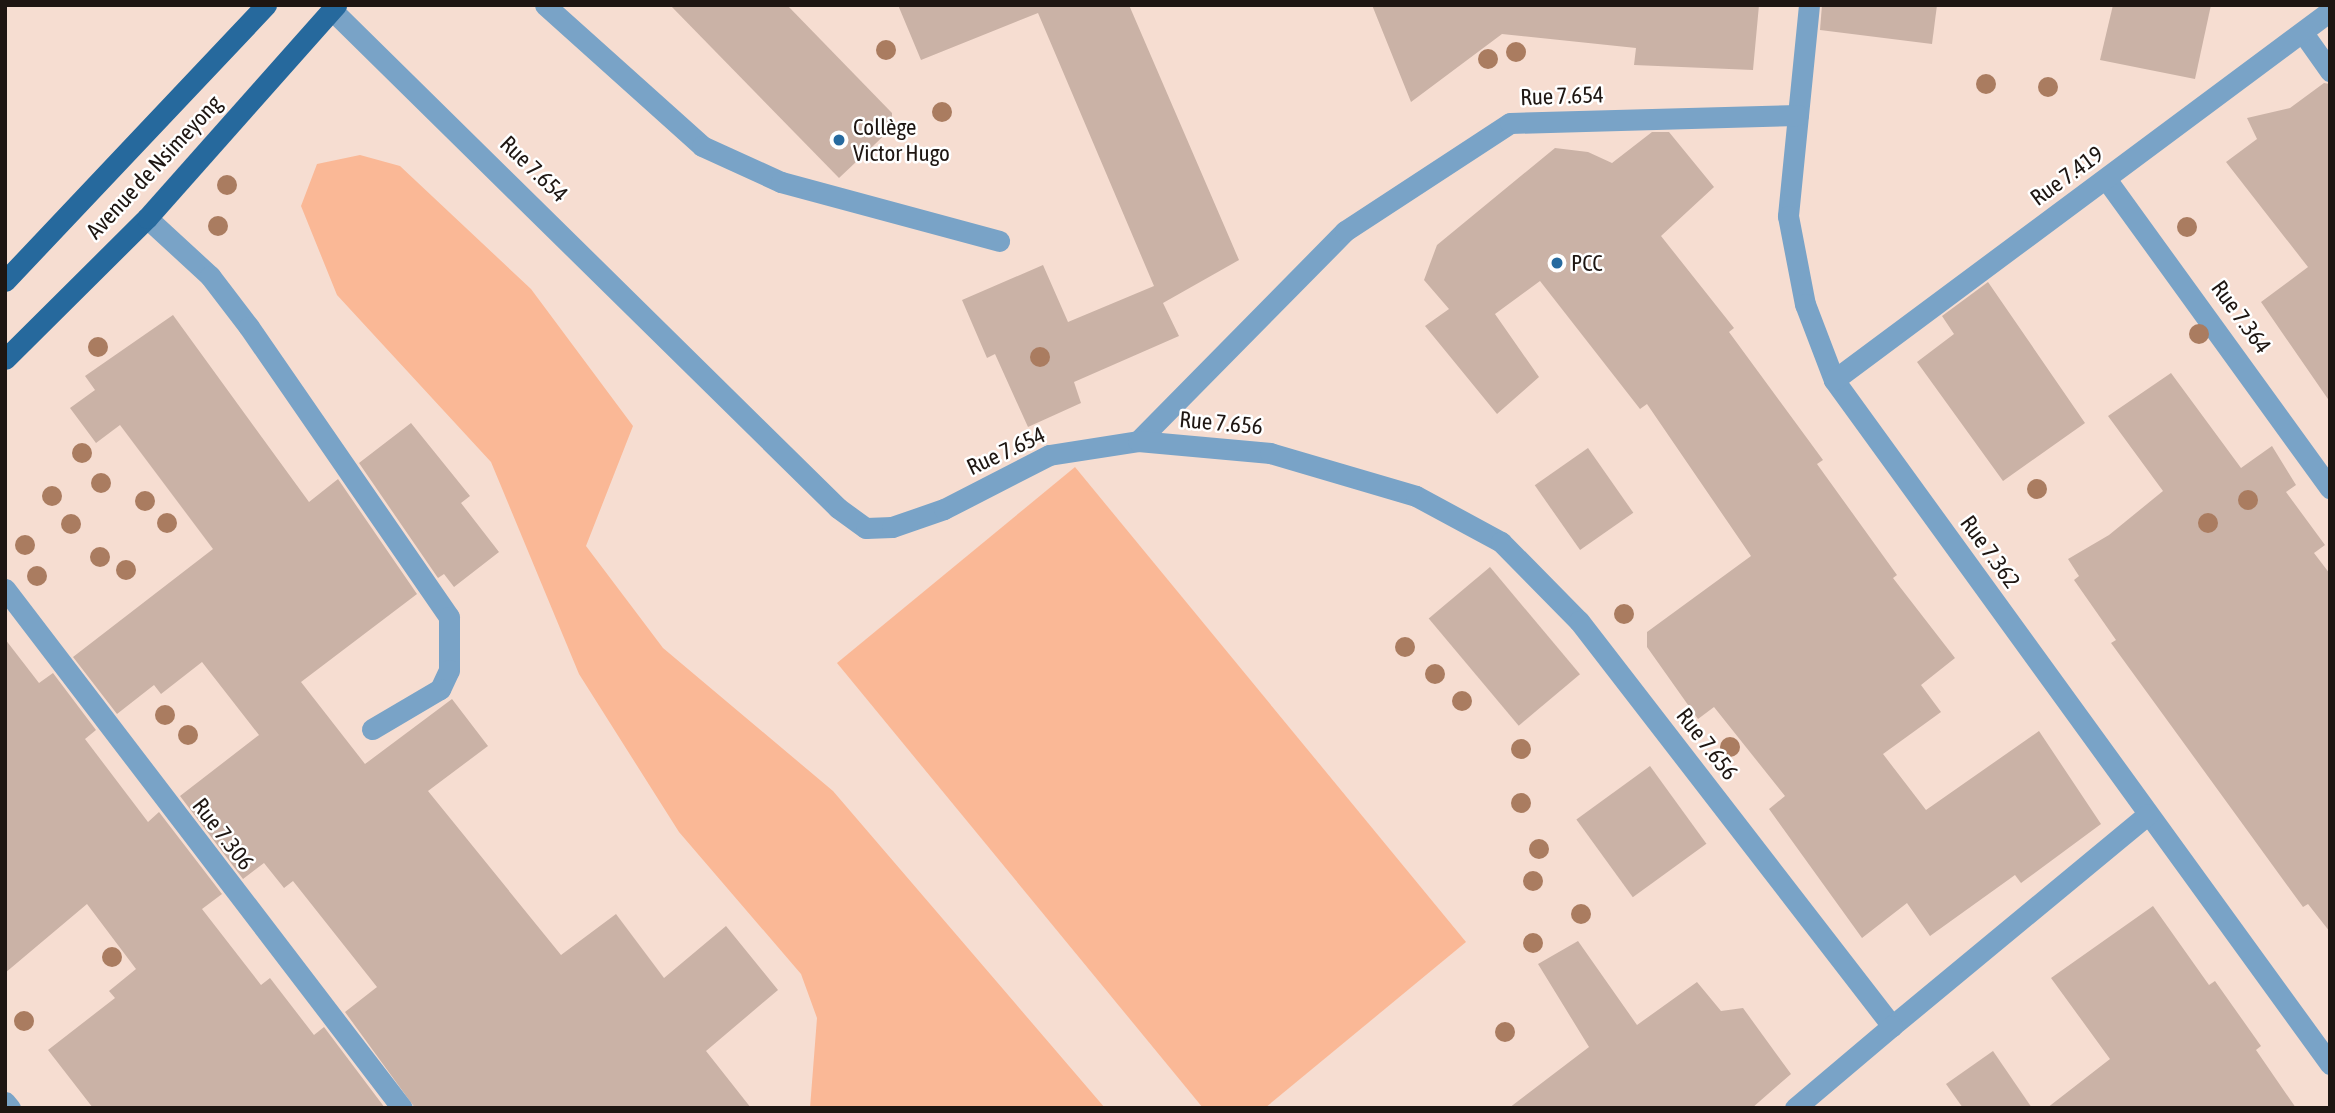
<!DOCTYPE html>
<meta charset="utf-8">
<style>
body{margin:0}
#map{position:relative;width:2335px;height:1113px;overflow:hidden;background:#f6ddd1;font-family:"Asap Condensed",sans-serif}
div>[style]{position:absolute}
.green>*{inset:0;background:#fab896}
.building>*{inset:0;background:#cab2a6;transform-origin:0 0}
.minor>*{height:21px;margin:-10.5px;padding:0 10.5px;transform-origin:10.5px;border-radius:10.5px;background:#79a3c7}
.major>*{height:21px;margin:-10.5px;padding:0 10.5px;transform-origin:10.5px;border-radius:10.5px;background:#26699d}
.trees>*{width:20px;height:20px;margin:-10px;border-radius:50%;background:#aa7c60}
.dots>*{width:19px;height:19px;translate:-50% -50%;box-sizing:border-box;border:4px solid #fff;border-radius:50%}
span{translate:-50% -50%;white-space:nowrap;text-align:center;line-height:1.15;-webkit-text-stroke:5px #fff;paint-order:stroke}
.street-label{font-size:23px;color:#1e1612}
.poi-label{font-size:23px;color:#1e1612}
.left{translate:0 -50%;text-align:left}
.frame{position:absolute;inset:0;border:7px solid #1e1612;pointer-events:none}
</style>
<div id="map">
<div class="green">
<i style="clip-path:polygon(360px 155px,400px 166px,531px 289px,633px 426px,586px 546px,663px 648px,833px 791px,1105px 1108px,810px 1108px,817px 1018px,801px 974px,679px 832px,579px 674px,491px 462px,337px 295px,301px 206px,317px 164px)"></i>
<i style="clip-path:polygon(1075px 467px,1466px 942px,1265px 1108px,1203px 1108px,837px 663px)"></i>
</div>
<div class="building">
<i style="clip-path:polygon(670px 5px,787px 5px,892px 113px,892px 128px,839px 178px)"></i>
<i style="clip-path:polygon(898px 5px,1129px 5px,1239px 260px,1163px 303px,1179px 336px,1074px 382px,1081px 403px,1028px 427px,995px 354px,987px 358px,962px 300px,1043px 265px,1068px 322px,1154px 286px,1038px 13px,921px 60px)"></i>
<i style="clip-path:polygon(1372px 5px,1759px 5px,1753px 70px,1634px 65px,1636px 48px,1502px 34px,1411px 102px)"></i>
<i style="clip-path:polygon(1822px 5px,1937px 5px,1932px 44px,1820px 30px)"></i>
<i style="clip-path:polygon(2113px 5px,2211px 5px,2195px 79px,2100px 60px)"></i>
<i style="clip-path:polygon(2324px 83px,2330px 84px,2330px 402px,2261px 302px,2308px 267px,2226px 162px,2257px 139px,2247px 118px,2290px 108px)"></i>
<i style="clip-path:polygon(1652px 132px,1669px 132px,1714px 187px,1661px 236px,1734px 328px,1729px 332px,1823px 460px,1817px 464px,1897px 575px,1893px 578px,1955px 658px,1921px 685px,1941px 712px,1883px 754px,1926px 810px,2039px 731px,2101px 824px,2021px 883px,2015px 875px,1930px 936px,1907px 903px,1862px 938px,1769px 809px,1785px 796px,1714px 707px,1698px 719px,1647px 647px,1647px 632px,1751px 556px,1647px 404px,1640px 409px,1540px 281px,1495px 314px,1539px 377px,1497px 414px,1425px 326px,1449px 309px,1424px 280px,1437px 245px,1555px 148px,1588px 152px,1612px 163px)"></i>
<i style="clip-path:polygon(1988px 282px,2085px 423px,2003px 481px,1917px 362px,1954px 334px,1942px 316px)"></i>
<i style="clip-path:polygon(173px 315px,309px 502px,338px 479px,417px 594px,301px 682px,365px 764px,452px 699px,488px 746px,428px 791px,561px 955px,616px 914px,664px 978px,726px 926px,778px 990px,706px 1051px,751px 1108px,415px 1108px,345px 1012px,377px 987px,293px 881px,284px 888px,264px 863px,243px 879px,180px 796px,259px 735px,202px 662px,161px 694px,154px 685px,117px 714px,73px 657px,213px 549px,120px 425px,96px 443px,70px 408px,95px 390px,85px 376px)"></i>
<i style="clip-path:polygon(2171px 373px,2241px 468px,2272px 446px,2296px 485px,2286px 492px,2325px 545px,2314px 553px,2330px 574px,2330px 932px,2308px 904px,2303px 907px,2111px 643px,2116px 640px,2074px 580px,2079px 576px,2068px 559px,2109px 535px,2163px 491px,2108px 416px)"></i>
<i style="clip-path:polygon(411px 423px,470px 496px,461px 503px,499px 552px,454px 587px,444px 574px,438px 578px,359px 463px)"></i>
<i style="left:1588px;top:448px;width:79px;height:65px;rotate:55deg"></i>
<i style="left:1490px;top:567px;width:140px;height:80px;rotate:50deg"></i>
<i style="clip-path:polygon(5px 639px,39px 683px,53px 673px,96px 730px,85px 739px,148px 822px,159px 812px,222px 894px,202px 909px,261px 985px,270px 978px,314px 1035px,324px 1027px,385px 1108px,93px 1108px,48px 1050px,115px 998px,109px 991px,136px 969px,87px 904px,5px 973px)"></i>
<i style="left:1650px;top:766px;width:96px;height:91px;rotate:54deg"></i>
<i style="clip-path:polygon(2153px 906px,2209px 985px,2215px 981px,2261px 1046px,2256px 1050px,2296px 1108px,2047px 1108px,2110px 1059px,2051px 978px)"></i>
<i style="clip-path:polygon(1578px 941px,1637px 1025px,1697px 982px,1721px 1011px,1743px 1008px,1791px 1074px,1752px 1108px,1509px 1108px,1589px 1047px,1538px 964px)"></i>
<i style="clip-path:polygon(1993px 1051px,2032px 1108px,1963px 1108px,1946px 1084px)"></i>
</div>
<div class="minor">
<i style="left:545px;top:5px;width:211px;rotate:41.9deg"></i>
<i style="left:702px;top:146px;width:87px;rotate:24.5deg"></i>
<i style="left:781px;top:182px;width:226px;rotate:15.1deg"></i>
<i style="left:1809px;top:5px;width:212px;rotate:95.7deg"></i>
<i style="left:1788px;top:216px;width:90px;rotate:79.1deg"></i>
<i style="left:1805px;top:304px;width:81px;rotate:69.1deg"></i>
<i style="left:1834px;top:380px;width:845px;rotate:54.05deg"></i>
<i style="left:332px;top:10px;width:710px;rotate:44.54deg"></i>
<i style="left:838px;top:508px;width:34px;rotate:36deg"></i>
<i style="left:866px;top:528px;width:26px;rotate:-2deg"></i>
<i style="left:892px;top:527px;width:55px;rotate:-19.1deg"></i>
<i style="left:944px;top:509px;width:118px;rotate:-27.2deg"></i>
<i style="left:1049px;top:455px;width:90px;rotate:-8.9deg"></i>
<i style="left:1138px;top:441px;width:295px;rotate:-45.4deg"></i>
<i style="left:1345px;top:231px;width:197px;rotate:-33.2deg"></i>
<i style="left:1510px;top:123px;width:288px;rotate:-1.6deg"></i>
<i style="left:2303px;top:33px;width:47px;rotate:54.6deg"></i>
<i style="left:2106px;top:179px;width:382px;rotate:54.1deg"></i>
<i style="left:147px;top:218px;width:86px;rotate:42.6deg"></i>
<i style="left:210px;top:276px;width:64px;rotate:52.6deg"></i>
<i style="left:249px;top:327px;width:352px;rotate:55.4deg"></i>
<i style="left:449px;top:617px;width:53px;rotate:90deg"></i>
<i style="left:449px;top:670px;width:21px;rotate:115deg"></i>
<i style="left:440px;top:689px;width:79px;rotate:149.5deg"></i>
<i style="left:1834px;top:380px;width:618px;rotate:-36.65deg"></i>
<i style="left:1138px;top:441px;width:133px;rotate:5.2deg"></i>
<i style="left:1270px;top:453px;width:152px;rotate:16.4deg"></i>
<i style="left:1416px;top:496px;width:97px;rotate:28.4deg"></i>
<i style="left:1501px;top:542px;width:111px;rotate:45.4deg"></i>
<i style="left:1579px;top:621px;width:512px;rotate:52.3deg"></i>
<i style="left:1892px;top:1026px;width:332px;rotate:-39.6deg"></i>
<i style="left:5px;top:589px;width:653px;rotate:52.59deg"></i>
<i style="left:5px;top:1102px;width:8px;rotate:50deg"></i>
<i style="left:1795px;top:1108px;width:127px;rotate:-40.2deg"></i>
</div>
<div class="major">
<i style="left:5px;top:281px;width:380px;rotate:-46.6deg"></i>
<i style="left:5px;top:359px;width:200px;rotate:-44.8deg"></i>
<i style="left:147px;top:218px;width:285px;rotate:-48.4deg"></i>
</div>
<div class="trees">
<i style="left:886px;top:50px"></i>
<i style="left:1516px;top:52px"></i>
<i style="left:1488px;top:59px"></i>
<i style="left:1986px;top:84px"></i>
<i style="left:2048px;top:87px"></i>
<i style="left:942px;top:112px"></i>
<i style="left:227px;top:185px"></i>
<i style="left:218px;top:226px"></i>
<i style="left:2187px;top:227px"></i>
<i style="left:2199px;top:334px"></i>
<i style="left:98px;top:347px"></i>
<i style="left:1040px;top:357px"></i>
<i style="left:82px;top:453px"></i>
<i style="left:101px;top:483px"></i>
<i style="left:2037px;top:489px"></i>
<i style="left:52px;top:496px"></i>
<i style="left:2248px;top:500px"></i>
<i style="left:145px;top:501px"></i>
<i style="left:167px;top:523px"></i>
<i style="left:2208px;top:523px"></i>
<i style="left:71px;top:524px"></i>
<i style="left:25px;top:545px"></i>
<i style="left:100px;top:557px"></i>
<i style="left:126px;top:570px"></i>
<i style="left:37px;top:576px"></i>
<i style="left:1624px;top:614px"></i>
<i style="left:1405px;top:647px"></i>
<i style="left:1435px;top:674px"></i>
<i style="left:1462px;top:701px"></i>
<i style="left:165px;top:715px"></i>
<i style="left:188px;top:735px"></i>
<i style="left:1730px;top:747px"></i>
<i style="left:1521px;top:749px"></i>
<i style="left:1521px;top:803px"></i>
<i style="left:1539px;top:849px"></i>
<i style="left:1533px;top:881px"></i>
<i style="left:1581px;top:914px"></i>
<i style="left:1533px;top:943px"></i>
<i style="left:112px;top:957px"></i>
<i style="left:24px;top:1021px"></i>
<i style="left:1505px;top:1032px"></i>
</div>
<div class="dots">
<i style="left:839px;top:140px;background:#266a9f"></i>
<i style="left:1557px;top:263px;background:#266a9f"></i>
</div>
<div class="street-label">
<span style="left:1562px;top:96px;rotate:-2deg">Rue 7.654</span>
<span style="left:154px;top:167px;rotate:-47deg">Avenue de Nsimeyong</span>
<span style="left:534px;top:169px;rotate:44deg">Rue 7.654</span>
<span style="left:2067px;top:176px;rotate:-36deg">Rue 7.419</span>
<span style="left:2241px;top:317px;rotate:54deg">Rue 7.364</span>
<span style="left:1221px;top:423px;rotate:5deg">Rue 7.656</span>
<span style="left:1006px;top:451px;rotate:-25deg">Rue 7.654</span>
<span style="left:1990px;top:552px;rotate:54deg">Rue 7.362</span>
<span style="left:1707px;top:744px;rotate:52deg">Rue 7.656</span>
<span style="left:223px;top:834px;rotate:52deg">Rue 7.306</span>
</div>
<div class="poi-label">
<span class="left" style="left:853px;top:140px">Collège<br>Victor Hugo</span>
<span class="left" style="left:1571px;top:263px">PCC</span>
</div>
<div class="frame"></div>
</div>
